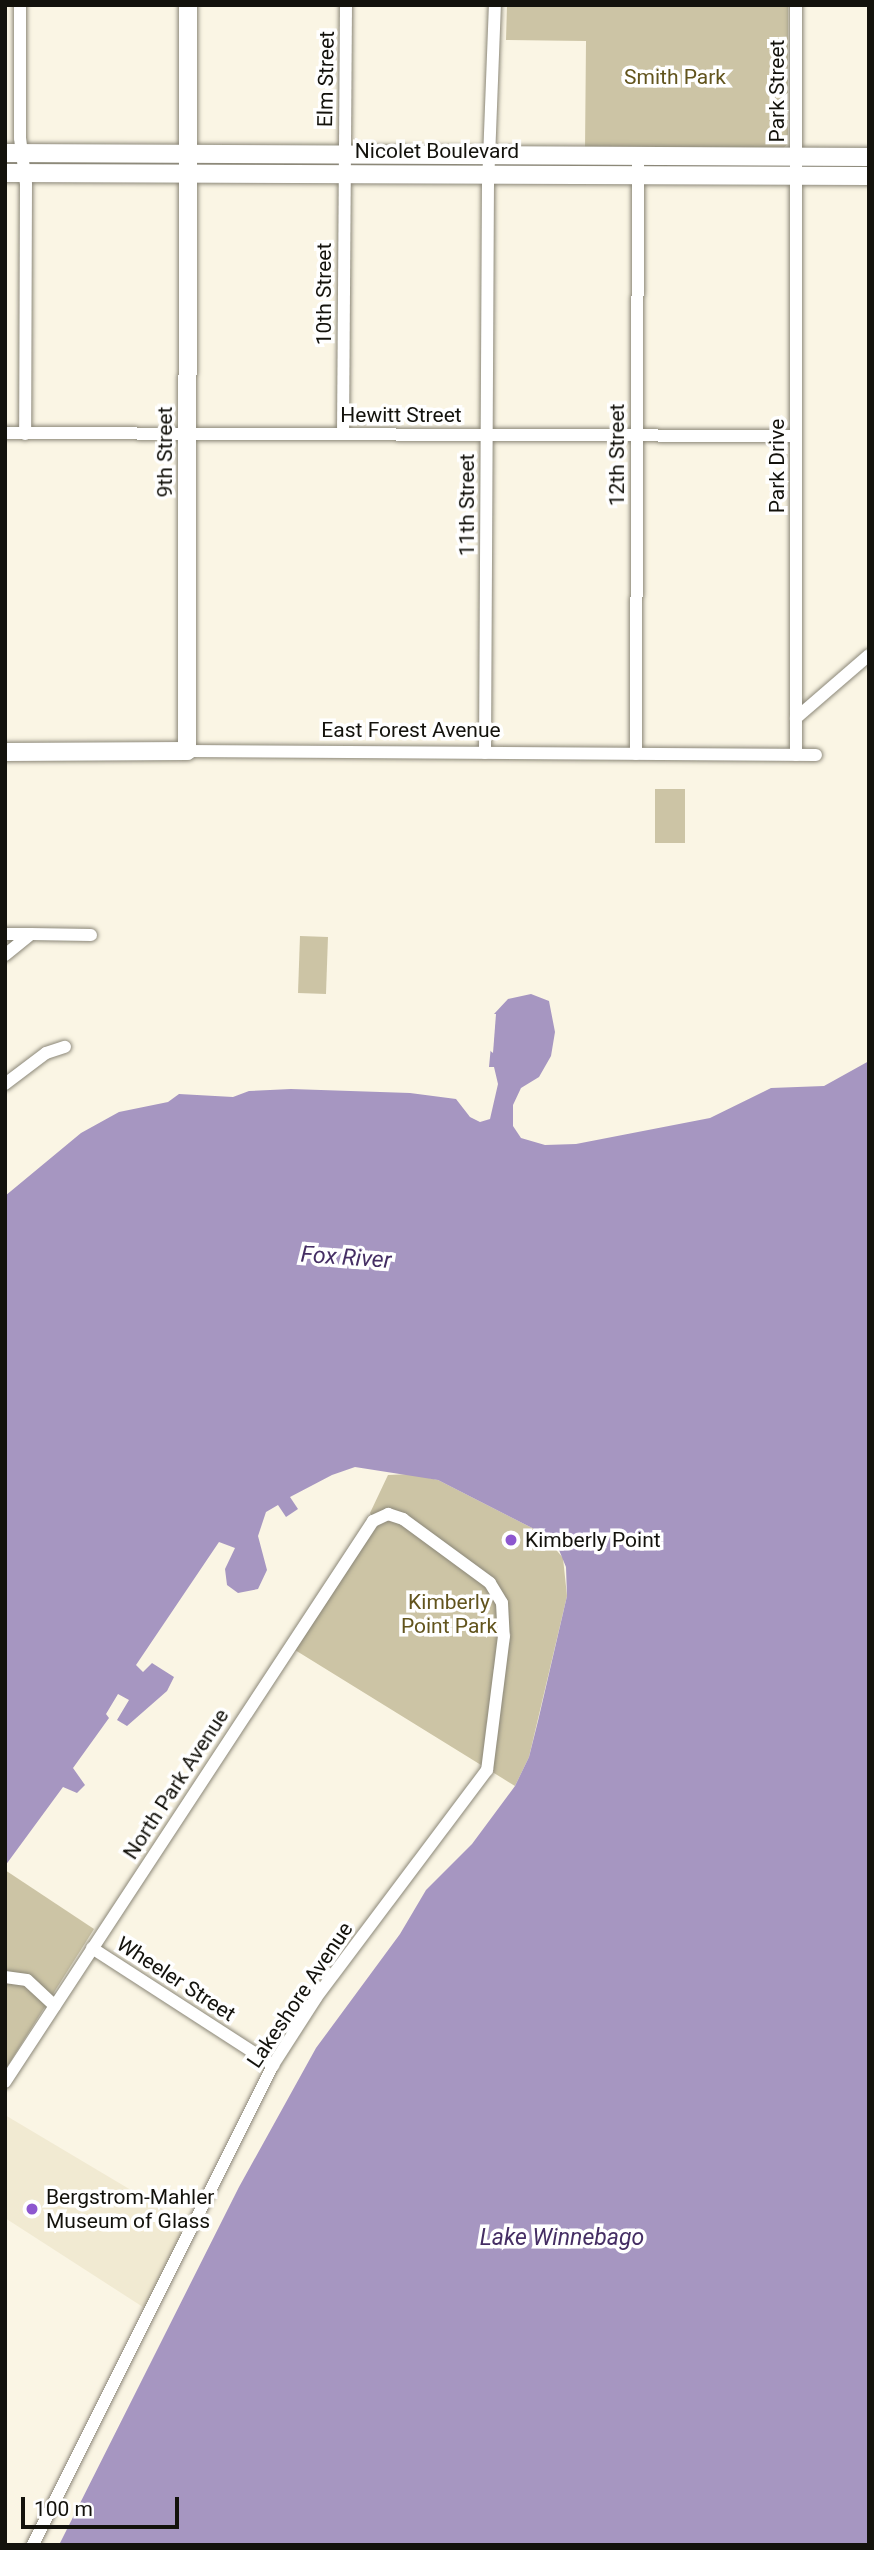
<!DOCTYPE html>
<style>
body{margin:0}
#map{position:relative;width:874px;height:2550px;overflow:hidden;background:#faf5e4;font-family:Roboto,sans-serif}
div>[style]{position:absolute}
.built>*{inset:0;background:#f1ead2}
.green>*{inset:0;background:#ccc4a5;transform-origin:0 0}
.water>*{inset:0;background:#a696c1}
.pier>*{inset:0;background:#faf5e4}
.roads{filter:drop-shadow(0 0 2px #8b8778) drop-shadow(0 0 2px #8b8778)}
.street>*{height:12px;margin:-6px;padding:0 6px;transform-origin:6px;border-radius:6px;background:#fff}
.secondary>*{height:18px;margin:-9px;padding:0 9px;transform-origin:9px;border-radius:9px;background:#fff}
.dots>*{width:19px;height:19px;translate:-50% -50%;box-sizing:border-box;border:4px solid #fff;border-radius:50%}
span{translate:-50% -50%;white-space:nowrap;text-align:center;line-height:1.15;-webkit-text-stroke:7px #fff;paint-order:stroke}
.park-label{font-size:21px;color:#62541d}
.street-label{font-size:21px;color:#13120c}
.poi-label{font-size:21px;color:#13120c}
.left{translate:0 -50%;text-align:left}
.water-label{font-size:23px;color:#452e64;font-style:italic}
.frame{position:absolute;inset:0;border:7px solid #13120c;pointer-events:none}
.scale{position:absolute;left:21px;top:2497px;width:158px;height:32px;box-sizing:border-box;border:4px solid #13120c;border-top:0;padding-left:9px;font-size:21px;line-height:24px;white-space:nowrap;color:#13120c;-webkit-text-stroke:5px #fff;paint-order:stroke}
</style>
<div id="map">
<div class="built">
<i style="clip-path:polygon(5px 2115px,188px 2224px,146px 2309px,5px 2218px)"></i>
</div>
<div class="green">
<i style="clip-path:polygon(507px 5px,788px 5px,788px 144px,781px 150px,585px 149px,586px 41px,506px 40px)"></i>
<i style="clip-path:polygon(37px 161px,173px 162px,38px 165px)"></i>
<i style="left:331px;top:161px;width:5px;height:130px;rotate:90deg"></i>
<i style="clip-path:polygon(623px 162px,624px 167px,505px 164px)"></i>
<i style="clip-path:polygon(355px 163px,476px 164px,358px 167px)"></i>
<i style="clip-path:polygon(777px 163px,777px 168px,662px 164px)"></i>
<i style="left:655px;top:789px;width:30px;height:54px"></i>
<i style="left:300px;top:936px;width:28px;height:57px;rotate:2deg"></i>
<i style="clip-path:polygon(411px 1474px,438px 1480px,542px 1533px,563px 1558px,567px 1596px,529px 1757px,515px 1786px,295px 1650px,377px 1526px,370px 1513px,388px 1475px)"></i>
<i style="clip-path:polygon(5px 1870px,94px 1929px,5px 2070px)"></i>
</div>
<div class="water">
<i style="clip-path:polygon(531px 994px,549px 1001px,555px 1032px,551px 1056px,539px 1077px,521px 1088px,513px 1105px,513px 1126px,521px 1138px,545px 1145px,576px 1144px,710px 1118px,771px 1088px,824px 1086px,869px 1061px,869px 2545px,59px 2545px,239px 2187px,316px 2048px,400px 1934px,426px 1890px,472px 1844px,515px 1786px,529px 1757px,538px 1721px,567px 1596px,566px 1567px,559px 1550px,542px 1533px,438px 1480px,355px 1467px,332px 1475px,290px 1497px,298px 1509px,286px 1517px,278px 1505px,266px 1512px,258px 1536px,267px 1570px,258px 1589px,238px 1593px,227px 1585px,225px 1569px,235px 1548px,219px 1542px,136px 1665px,143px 1672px,152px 1663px,174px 1677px,167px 1691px,127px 1726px,117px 1720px,129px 1700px,118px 1694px,106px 1714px,109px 1718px,73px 1768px,85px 1785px,77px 1793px,63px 1787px,5px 1866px,5px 1196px,81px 1133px,119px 1112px,168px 1102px,179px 1094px,233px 1097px,249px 1091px,291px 1089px,410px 1093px,456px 1099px,470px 1117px,480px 1122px,490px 1119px,498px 1084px,494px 1067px,489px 1067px,494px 1014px,508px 999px)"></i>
</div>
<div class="pier">
<i style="clip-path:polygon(491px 1014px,496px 1014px,493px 1053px,488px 1049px)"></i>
</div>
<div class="roads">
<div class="street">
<i style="left:20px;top:5px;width:133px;rotate:90deg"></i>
<i style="left:20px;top:138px;width:46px;rotate:82.6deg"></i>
<i style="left:26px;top:184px;width:250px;rotate:90.2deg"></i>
<i style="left:796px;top:5px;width:750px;rotate:90deg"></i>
<i style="left:5px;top:433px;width:791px;rotate:0.22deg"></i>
<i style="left:343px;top:434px;width:429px;rotate:-89.6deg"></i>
<i style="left:796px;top:718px;width:96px;rotate:-40.8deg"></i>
<i style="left:187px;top:751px;width:629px;rotate:0.36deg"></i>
<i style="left:485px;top:753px;width:568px;rotate:-89.7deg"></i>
<i style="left:488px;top:185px;width:180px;rotate:-87.8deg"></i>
<i style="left:636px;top:754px;width:598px;rotate:-89.81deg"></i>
<i style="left:5px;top:934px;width:26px"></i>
<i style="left:5px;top:955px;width:33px;rotate:-39deg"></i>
<i style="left:31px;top:934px;width:60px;rotate:1deg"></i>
<i style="left:5px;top:1084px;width:51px;rotate:-37.1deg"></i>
<i style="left:46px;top:1053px;width:20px;rotate:-18deg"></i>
<i style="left:92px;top:1948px;width:216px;rotate:32.9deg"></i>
<i style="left:5px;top:1977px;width:22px;rotate:8deg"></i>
<i style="left:27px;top:1980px;width:38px;rotate:43deg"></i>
<i style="left:5px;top:2082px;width:671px;rotate:-56.74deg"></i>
<i style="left:373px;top:1521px;width:17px;rotate:-25deg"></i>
<i style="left:388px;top:1514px;width:16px;rotate:18deg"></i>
<i style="left:403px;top:1519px;width:108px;rotate:36.3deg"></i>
<i style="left:490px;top:1583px;width:23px;rotate:59deg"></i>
<i style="left:502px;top:1603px;width:33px;rotate:87deg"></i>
<i style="left:504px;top:1636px;width:135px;rotate:97.2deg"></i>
<i style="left:487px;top:1770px;width:285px;rotate:126.9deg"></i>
<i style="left:316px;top:1998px;width:80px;rotate:122.7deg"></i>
<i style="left:273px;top:2065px;width:537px;rotate:116.57deg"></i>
</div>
<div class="secondary">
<i style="left:5px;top:153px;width:864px;rotate:0.27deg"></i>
<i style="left:5px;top:173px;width:864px;rotate:0.2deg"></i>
<i style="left:5px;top:752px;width:182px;rotate:-0.3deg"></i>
<i style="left:187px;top:751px;width:746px;rotate:-89.92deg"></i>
</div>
</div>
<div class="dots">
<i style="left:511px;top:1540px;background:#8d57cf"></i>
<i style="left:32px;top:2209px;background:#8d57cf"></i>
</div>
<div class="park-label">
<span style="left:675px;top:77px">Smith Park</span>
<span style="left:449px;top:1614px">Kimberly<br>Point Park</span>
</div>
<div class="street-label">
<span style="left:326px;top:79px;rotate:-89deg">Elm Street</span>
<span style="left:777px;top:91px;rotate:-90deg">Park Street</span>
<span style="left:437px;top:151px">Nicolet Boulevard</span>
<span style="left:324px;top:294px;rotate:-90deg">10th Street</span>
<span style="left:401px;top:415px">Hewitt Street</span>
<span style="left:165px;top:452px;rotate:-90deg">9th Street</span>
<span style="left:617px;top:455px;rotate:-90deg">12th Street</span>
<span style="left:777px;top:466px;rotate:-90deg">Park Drive</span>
<span style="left:467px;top:505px;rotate:-90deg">11th Street</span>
<span style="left:411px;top:730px">East Forest Avenue</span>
<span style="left:176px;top:1784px;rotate:-57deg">North Park Avenue</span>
<span style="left:176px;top:1979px;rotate:33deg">Wheeler Street</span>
<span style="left:300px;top:1995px;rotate:-56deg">Lakeshore Avenue</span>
</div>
<div class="poi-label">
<span class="left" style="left:525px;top:1540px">Kimberly Point</span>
<span class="left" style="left:46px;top:2209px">Bergstrom-Mahler<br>Museum of Glass</span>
</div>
<div class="water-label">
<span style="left:346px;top:1258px;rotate:4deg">Fox River</span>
<span style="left:562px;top:2238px">Lake Winnebago</span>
</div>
<div class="frame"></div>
<div class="scale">100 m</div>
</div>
